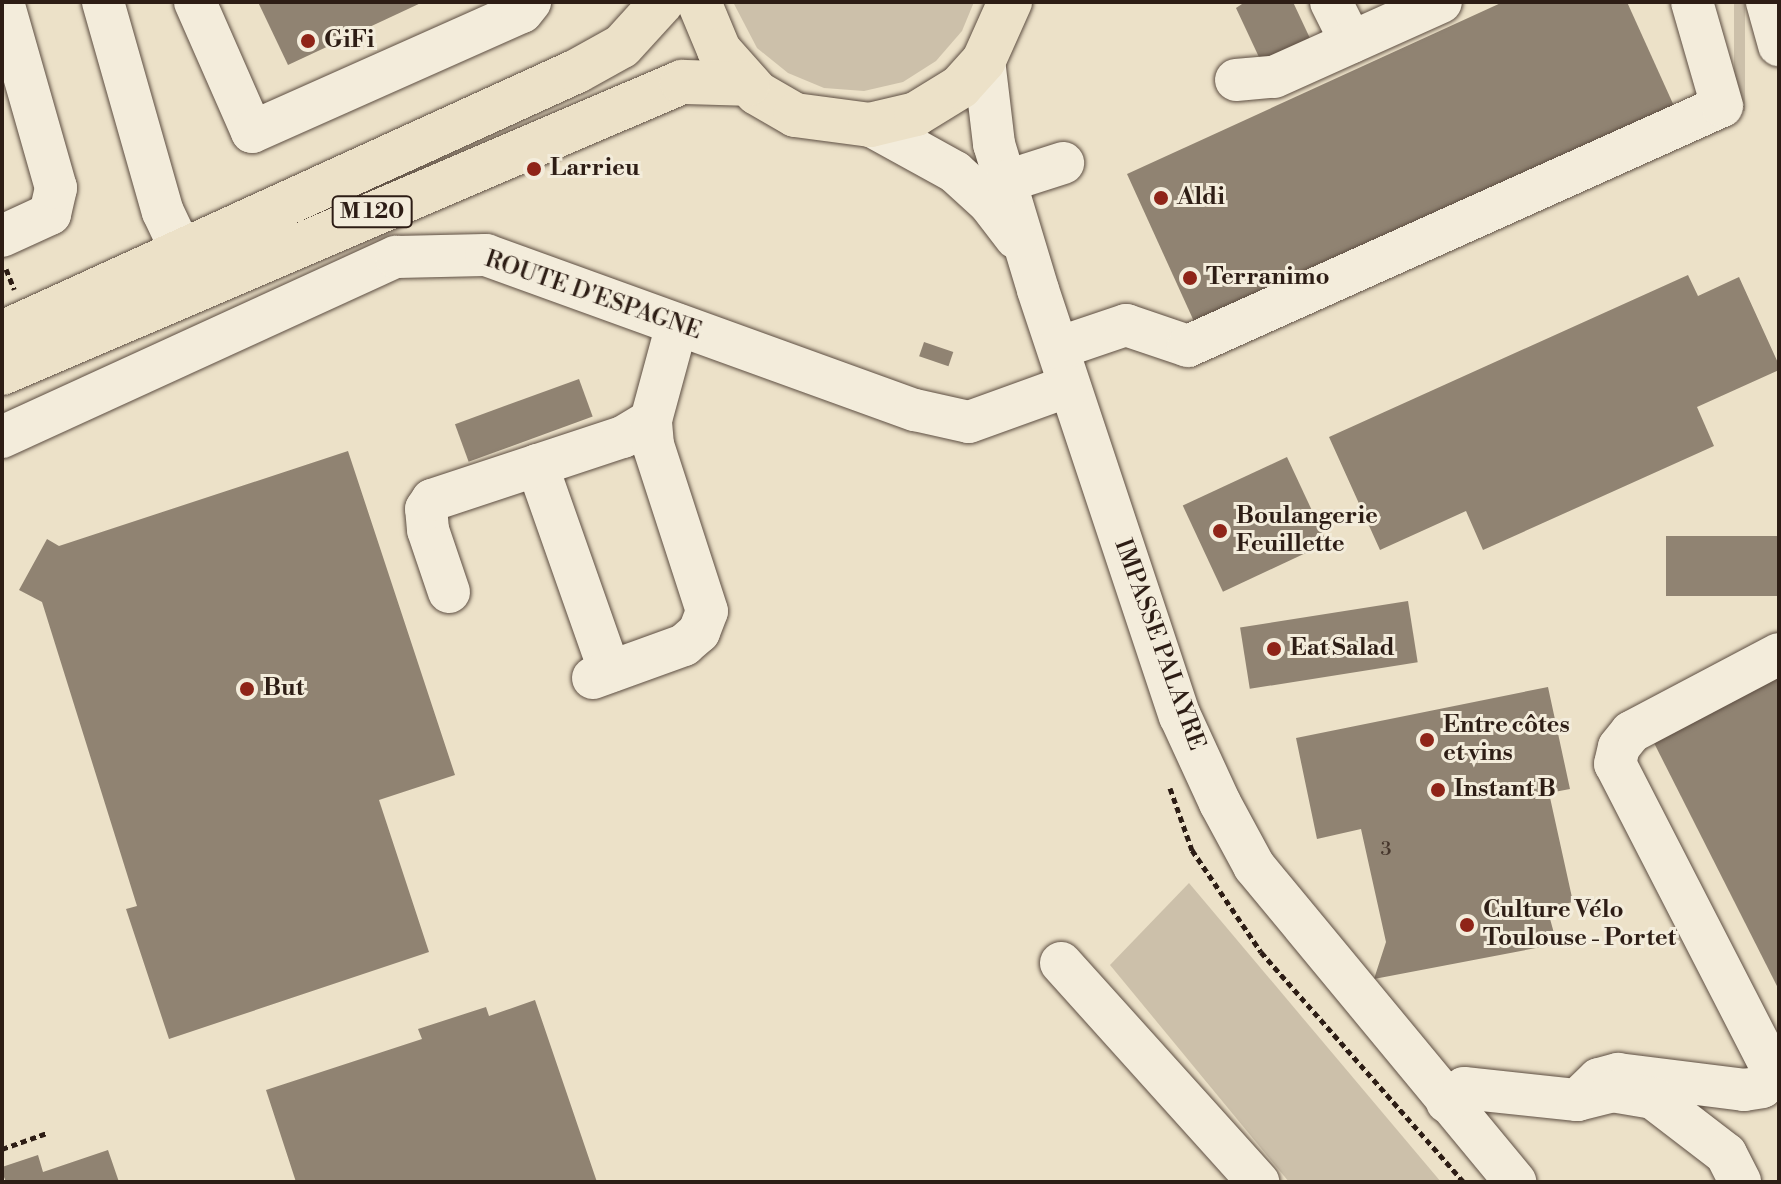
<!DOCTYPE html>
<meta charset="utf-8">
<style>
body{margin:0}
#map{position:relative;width:1781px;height:1184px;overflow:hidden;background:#ece1c8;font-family:"Libre Bodoni",serif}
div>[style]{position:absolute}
.green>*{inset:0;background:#ccc0aa;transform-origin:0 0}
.building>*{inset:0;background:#908372;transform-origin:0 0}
.path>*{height:5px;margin-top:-2.5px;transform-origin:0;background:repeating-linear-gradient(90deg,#2d1d15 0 6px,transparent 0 10px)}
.roads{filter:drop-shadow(0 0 2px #5d4e42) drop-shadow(0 0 2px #5d4e42)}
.minor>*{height:42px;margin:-21px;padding:0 21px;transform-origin:21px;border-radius:21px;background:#f3ecdb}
.major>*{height:44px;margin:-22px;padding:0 22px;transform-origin:22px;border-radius:22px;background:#ece1c8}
.dots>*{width:22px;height:22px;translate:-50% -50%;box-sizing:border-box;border:4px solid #f3ecdb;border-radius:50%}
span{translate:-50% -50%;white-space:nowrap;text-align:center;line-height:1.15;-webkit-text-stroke:6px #f3ecdb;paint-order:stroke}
.number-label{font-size:20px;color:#46362c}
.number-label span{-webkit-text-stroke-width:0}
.shield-label span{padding:2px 6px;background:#f3ecdb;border:2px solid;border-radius:6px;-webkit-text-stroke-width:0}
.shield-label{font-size:22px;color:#2d1d15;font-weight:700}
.poi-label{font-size:24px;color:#2d1d15;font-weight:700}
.left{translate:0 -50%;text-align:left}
.street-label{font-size:24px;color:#2d1d15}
.frame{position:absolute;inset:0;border:4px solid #2d1d15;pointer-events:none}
</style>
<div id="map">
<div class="green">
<i style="clip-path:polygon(733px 2px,974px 2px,962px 31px,936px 61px,903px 82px,864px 91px,824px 88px,788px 73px,757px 48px)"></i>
<i style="left:1734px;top:2px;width:11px;height:109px"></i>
<i style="clip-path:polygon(1189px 883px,1441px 1182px,1289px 1182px,1110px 965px)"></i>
</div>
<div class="building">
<i style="clip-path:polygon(258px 2px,423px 2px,288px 65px)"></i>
<i style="clip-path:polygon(1245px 2px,1293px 2px,1315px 49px,1265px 70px,1236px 8px)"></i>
<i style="clip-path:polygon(1503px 2px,1627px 2px,1679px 117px,1197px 328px,1127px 174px)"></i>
<i style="clip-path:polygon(1688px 275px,1698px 296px,1739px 277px,1779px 365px,1779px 370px,1697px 407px,1714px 446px,1483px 550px,1466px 511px,1380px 550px,1329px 437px)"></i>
<i style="left:924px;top:342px;width:31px;height:15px;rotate:19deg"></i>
<i style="left:579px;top:379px;width:40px;height:132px;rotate:70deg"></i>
<i style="clip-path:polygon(348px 451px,455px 775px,379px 800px,429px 952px,169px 1039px,126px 909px,137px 906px,42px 602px,19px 590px,47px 539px,59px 546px)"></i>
<i style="left:1287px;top:457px;width:95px;height:115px;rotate:65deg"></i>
<i style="left:1779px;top:536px;width:60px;height:113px;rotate:90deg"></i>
<i style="left:1408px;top:601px;width:62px;height:170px;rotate:81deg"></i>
<i style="clip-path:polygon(1779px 675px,1779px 990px,1652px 739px)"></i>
<i style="clip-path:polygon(1548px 687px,1570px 789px,1549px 793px,1573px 902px,1547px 908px,1557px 944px,1374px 979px,1386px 942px,1361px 829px,1317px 839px,1296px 738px)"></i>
<i style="clip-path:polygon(535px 1000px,597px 1182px,296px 1182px,266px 1090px,422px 1039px,418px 1029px,486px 1007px,489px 1016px)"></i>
<i style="clip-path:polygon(108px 1150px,119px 1182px,6px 1182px,2px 1172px,2px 1167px,38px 1155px,43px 1172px)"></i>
</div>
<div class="path">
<i style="left:6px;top:269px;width:22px;rotate:68deg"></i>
<i style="left:1170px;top:788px;width:66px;rotate:70.5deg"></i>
<i style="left:1192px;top:850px;width:123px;rotate:55.9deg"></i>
<i style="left:1261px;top:952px;width:307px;rotate:48.6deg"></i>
<i style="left:2px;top:1149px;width:48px;rotate:-19.6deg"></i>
</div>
<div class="roads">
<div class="minor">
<i style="left:103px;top:2px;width:218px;rotate:74.1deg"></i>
<i style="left:163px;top:212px;width:42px;rotate:64.7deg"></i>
<i style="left:195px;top:2px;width:142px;rotate:66.3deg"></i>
<i style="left:252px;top:132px;width:295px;rotate:-24deg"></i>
<i style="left:522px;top:12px;width:13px;rotate:-51deg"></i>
<i style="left:1331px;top:2px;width:45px;rotate:63.4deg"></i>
<i style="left:1767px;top:2px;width:45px;rotate:74.4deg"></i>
<i style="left:984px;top:60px;width:85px;rotate:83.2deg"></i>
<i style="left:994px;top:144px;width:152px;rotate:73.2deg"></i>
<i style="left:1038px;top:290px;width:449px;rotate:71.6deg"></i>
<i style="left:1180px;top:716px;width:96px;rotate:65.3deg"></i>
<i style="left:1220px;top:803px;width:72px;rotate:61.6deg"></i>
<i style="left:1254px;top:866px;width:410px;rotate:50.4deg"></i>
<i style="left:1236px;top:80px;width:38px;rotate:-5deg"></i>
<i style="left:1274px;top:77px;width:183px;rotate:-24.2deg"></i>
<i style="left:870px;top:125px;width:97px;rotate:28.9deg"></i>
<i style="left:955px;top:172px;width:46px;rotate:42.4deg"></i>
<i style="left:989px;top:203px;width:44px;rotate:52.4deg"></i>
<i style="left:1007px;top:181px;width:59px;rotate:-17.8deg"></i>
<i style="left:2px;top:236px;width:53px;rotate:-24.6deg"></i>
<i style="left:50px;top:214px;width:27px;rotate:-77deg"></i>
<i style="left:56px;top:188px;width:193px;rotate:-105.9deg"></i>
<i style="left:1058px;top:348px;width:72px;rotate:-18.7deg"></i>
<i style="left:1126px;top:325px;width:65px;rotate:18.7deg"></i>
<i style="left:1188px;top:346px;width:585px;rotate:-24.2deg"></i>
<i style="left:1722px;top:106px;width:108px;rotate:-106.1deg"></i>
<i style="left:2px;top:437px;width:433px;rotate:-24.6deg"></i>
<i style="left:396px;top:257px;width:90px;rotate:-1.3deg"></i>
<i style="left:486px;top:255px;width:456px;rotate:19.9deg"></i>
<i style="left:915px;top:410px;width:55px;rotate:12.5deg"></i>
<i style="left:969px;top:422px;width:106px;rotate:-19.8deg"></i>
<i style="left:537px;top:465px;width:219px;rotate:70.6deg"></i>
<i style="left:449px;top:592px;width:65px;rotate:-108.7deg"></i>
<i style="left:428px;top:530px;width:21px;rotate:-95deg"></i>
<i style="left:426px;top:509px;width:11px;rotate:-56deg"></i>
<i style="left:432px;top:500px;width:201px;rotate:-18.3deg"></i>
<i style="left:623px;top:437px;width:33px;rotate:-31deg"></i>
<i style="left:593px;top:678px;width:97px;rotate:-19.9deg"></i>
<i style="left:684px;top:645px;width:20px;rotate:-41deg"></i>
<i style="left:699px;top:632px;width:22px;rotate:-69deg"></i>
<i style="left:707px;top:611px;width:175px;rotate:-108deg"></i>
<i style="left:653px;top:445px;width:25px;rotate:-95deg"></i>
<i style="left:651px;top:420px;width:99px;rotate:-74.8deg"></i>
<i style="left:1061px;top:963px;width:295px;rotate:48deg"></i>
<i style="left:1577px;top:1100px;width:30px;rotate:-44deg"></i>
<i style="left:1599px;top:1079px;width:20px;rotate:-15deg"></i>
<i style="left:1618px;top:1074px;width:127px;rotate:7.2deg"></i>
<i style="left:1744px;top:1090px;width:18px;rotate:-9deg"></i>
<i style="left:1762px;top:1087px;width:11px;rotate:-49deg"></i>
<i style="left:1769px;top:1079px;width:12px;rotate:-81deg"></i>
<i style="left:1771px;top:1067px;width:341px;rotate:-117.2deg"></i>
<i style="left:1615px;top:764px;width:17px;rotate:-77deg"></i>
<i style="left:1619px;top:747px;width:19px;rotate:-51deg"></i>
<i style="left:1631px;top:732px;width:167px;rotate:-27.8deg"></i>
<i style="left:1447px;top:1102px;width:22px;rotate:-39deg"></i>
<i style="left:1464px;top:1088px;width:114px;rotate:6.1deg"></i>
<i style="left:1577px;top:1100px;width:36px;rotate:-14deg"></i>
<i style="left:1612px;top:1091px;width:42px;rotate:9.7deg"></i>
<i style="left:1653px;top:1098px;width:92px;rotate:37.5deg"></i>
<i style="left:1726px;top:1154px;width:31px;rotate:63deg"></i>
</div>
<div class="major">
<i style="left:699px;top:2px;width:52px;rotate:67.4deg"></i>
<i style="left:719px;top:50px;width:57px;rotate:48.5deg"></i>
<i style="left:757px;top:93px;width:44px;rotate:30.1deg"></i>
<i style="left:795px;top:115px;width:76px;rotate:7.6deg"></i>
<i style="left:870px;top:125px;width:47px;rotate:-13.4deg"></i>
<i style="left:916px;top:114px;width:52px;rotate:-31.5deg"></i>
<i style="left:960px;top:87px;width:36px;rotate:-48deg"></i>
<i style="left:984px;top:60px;width:64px;rotate:-65.9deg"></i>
<i style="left:2px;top:333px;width:632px;rotate:-24.5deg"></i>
<i style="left:577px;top:71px;width:51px;rotate:-29.1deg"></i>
<i style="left:622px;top:46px;width:59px;rotate:-47.7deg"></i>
<i style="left:2px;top:373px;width:740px;rotate:-23.17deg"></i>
<i style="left:682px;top:82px;width:66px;rotate:1.7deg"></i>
</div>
</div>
<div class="dots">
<i style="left:308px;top:41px;background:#8f2418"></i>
<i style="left:534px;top:169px;background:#8f2418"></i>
<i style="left:1161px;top:198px;background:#8f2418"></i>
<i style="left:1190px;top:278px;background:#8f2418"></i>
<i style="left:1220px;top:531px;background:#8f2418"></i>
<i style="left:1274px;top:649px;background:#8f2418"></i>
<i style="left:247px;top:689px;background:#8f2418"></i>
<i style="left:1427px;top:740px;background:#8f2418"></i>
<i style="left:1438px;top:790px;background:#8f2418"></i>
<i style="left:1467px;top:925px;background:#8f2418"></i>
</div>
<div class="number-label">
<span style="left:1386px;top:849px">3</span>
</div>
<div class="shield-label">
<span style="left:372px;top:212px">M 120</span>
</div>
<div class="poi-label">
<span class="left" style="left:324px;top:41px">GiFi</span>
<span class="left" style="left:550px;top:169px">Larrieu</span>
<span class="left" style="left:1177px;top:198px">Aldi</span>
<span class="left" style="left:1206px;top:278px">Terranimo</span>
<span class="left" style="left:1236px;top:531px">Boulangerie<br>Feuillette</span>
<span class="left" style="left:1290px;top:649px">Eat Salad</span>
<span class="left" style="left:263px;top:689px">But</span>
<span class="left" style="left:1443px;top:740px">Entre côtes<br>et vins</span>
<span class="left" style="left:1454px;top:790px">Instant B</span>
<span class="left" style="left:1483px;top:925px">Culture Vélo<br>Toulouse - Portet</span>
</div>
<div class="street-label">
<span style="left:593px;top:296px;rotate:19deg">ROUTE D'ESPAGNE</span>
<span style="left:1159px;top:645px;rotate:70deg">IMPASSE PALAYRE</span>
</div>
<div class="frame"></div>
</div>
